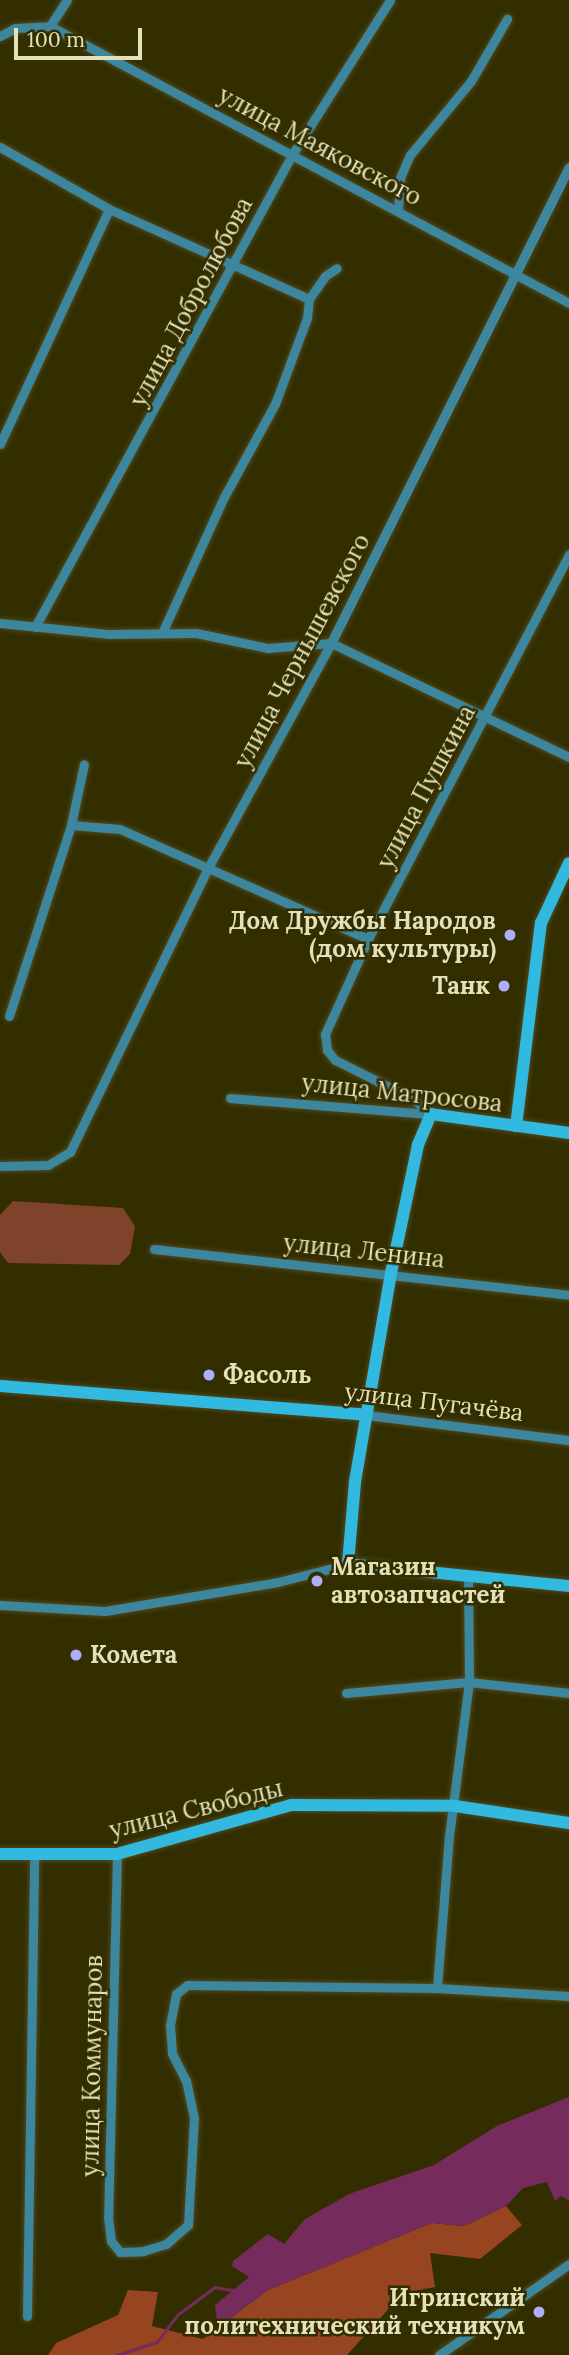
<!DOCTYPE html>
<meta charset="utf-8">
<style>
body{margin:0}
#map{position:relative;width:569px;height:2355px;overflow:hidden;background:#332e00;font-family:Lora,serif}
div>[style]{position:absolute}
.green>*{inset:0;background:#7f432b}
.forest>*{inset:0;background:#974420}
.water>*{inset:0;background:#762b5d}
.stream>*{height:2.5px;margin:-1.25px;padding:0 1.25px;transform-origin:1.25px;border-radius:1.25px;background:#762b5d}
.roads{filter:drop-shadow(0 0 2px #4f4a1e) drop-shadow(0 0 2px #4f4a1e)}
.street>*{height:9px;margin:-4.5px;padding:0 4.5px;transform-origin:4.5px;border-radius:4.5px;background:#3c869e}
.secondary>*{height:12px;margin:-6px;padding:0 6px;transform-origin:6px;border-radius:6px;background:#32b9e0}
.dots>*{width:19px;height:19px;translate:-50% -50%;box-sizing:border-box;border:4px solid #332e00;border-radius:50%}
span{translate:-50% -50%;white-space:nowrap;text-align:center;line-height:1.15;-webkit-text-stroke:5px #332e00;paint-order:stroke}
.street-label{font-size:24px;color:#e4e0b9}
.poi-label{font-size:24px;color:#e4e0b9;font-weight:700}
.right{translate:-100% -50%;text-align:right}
.left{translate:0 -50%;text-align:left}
.scale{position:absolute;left:14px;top:28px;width:128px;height:32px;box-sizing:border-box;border:4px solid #e4e0b9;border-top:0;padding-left:9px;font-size:21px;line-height:24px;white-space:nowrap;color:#e4e0b9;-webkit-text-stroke:5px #332e00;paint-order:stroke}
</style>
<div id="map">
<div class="green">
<i style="clip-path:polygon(13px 1201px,123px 1208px,135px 1226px,130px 1254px,119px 1265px,8px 1263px,0 1252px,0 1215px)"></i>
</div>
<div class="forest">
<i style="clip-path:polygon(506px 2206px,522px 2225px,480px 2259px,430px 2253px,435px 2287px,403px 2293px,347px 2355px,48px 2355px,56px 2343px,118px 2315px,128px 2290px,158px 2292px,152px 2326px,203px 2339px,268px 2290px,432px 2223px,464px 2226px)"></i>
</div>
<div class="water">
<i style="clip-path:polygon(569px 2097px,569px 2201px,561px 2196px,555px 2201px,547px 2182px,523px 2188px,506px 2206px,464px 2226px,432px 2223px,268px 2290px,218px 2328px,215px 2305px,249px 2277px,232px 2266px,233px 2261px,268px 2234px,284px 2244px,305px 2219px,349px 2194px,434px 2165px,497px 2126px)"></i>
</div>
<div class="stream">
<i style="left:117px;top:2355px;width:42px;rotate:-18deg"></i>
<i style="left:157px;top:2342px;width:34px;rotate:-53deg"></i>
<i style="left:177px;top:2315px;width:47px;rotate:-36.4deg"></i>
<i style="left:215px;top:2287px;width:17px;rotate:10deg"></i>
</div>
<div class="roads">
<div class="street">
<i style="left:50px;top:26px;width:31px;rotate:-57deg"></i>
<i style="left:0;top:36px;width:17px;rotate:-28deg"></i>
<i style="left:15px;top:28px;width:35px;rotate:-3deg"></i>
<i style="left:50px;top:26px;width:588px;rotate:28.09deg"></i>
<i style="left:0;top:147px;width:125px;rotate:29.6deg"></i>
<i style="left:109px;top:209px;width:219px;rotate:24.2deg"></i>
<i style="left:398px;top:210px;width:32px;rotate:-86deg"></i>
<i style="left:400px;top:178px;width:25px;rotate:-67deg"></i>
<i style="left:410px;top:155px;width:96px;rotate:-50.5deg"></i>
<i style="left:471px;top:81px;width:72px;rotate:-59.9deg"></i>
<i style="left:0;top:444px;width:259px;rotate:-65.1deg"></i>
<i style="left:0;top:623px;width:110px;rotate:5.8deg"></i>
<i style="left:109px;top:634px;width:87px;rotate:-0.7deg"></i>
<i style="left:196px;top:633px;width:74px;rotate:11.8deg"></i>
<i style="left:268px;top:648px;width:63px;rotate:-4.5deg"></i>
<i style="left:331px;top:643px;width:264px;rotate:25.6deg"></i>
<i style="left:35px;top:627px;width:540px;rotate:-61.44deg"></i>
<i style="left:293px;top:153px;width:181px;rotate:-57.6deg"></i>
<i style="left:162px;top:633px;width:149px;rotate:-65.5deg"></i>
<i style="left:224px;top:497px;width:106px;rotate:-61.3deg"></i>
<i style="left:275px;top:404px;width:92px;rotate:-69.6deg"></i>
<i style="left:307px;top:318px;width:19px;rotate:-84deg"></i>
<i style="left:309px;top:299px;width:28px;rotate:-55deg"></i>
<i style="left:325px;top:276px;width:14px;rotate:-34deg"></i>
<i style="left:71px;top:825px;width:49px;rotate:4.7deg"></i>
<i style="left:120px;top:829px;width:271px;rotate:23.9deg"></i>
<i style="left:9px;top:1016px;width:201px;rotate:-72deg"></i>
<i style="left:71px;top:825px;width:62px;rotate:-78deg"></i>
<i style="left:230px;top:1098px;width:202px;rotate:4.6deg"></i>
<i style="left:431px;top:1114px;width:23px;rotate:-140deg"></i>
<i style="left:413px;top:1099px;width:87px;rotate:-153.4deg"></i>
<i style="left:335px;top:1060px;width:13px;rotate:-129deg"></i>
<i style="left:327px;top:1050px;width:16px;rotate:-97deg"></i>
<i style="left:325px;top:1034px;width:104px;rotate:-65.6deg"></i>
<i style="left:368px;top:939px;width:434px;rotate:-62.4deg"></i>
<i style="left:0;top:1166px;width:48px;rotate:-1.2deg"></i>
<i style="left:48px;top:1165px;width:26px;rotate:-31deg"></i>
<i style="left:70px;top:1152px;width:316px;rotate:-64.1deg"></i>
<i style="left:208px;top:868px;width:256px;rotate:-61.3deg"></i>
<i style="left:331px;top:643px;width:532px;rotate:-63.43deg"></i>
<i style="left:154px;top:1249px;width:418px;rotate:6.3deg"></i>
<i style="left:367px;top:1415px;width:204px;rotate:7.1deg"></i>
<i style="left:0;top:1605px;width:105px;rotate:3.3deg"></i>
<i style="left:105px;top:1611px;width:175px;rotate:-9.5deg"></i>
<i style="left:278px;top:1582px;width:72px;rotate:-14.4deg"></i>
<i style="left:346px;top:1693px;width:123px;rotate:-5.1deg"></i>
<i style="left:469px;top:1682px;width:101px;rotate:6.3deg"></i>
<i style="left:117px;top:1854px;width:363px;rotate:91.4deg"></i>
<i style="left:108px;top:2217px;width:24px;rotate:83deg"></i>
<i style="left:111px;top:2241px;width:14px;rotate:51deg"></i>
<i style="left:120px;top:2252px;width:23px;rotate:-2deg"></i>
<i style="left:143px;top:2251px;width:24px;rotate:-17deg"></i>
<i style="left:166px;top:2244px;width:29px;rotate:-41deg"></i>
<i style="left:188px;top:2225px;width:107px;rotate:-86.8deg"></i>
<i style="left:194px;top:2118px;width:38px;rotate:-102deg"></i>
<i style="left:186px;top:2081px;width:31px;rotate:-117deg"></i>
<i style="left:172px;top:2053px;width:28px;rotate:-94deg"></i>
<i style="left:170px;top:2025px;width:32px;rotate:-79deg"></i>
<i style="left:176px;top:1994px;width:14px;rotate:-39deg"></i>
<i style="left:187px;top:1985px;width:250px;rotate:0.7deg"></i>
<i style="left:437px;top:1988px;width:132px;rotate:3.5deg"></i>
<i style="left:437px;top:1988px;width:152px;rotate:-85.5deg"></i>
<i style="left:449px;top:1836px;width:155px;rotate:-82.6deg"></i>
<i style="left:469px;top:1682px;width:106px;rotate:-90.5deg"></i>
<i style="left:27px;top:2316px;width:462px;rotate:-89.1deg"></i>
<i style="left:439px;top:2355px;width:159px;rotate:-35deg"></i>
</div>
<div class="secondary">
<i style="left:516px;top:1126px;width:205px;rotate:-83deg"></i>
<i style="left:541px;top:923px;width:66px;rotate:-65deg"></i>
<i style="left:569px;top:1133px;width:139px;rotate:-172.2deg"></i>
<i style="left:431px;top:1114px;width:34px;rotate:113deg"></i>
<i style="left:418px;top:1145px;width:131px;rotate:101.9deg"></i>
<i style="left:391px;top:1273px;width:212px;rotate:99.8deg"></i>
<i style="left:355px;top:1482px;width:82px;rotate:94.9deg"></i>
<i style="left:348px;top:1564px;width:222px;rotate:5.7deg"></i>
<i style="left:0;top:1386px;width:368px;rotate:4.5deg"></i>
<i style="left:0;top:1854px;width:117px"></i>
<i style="left:117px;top:1854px;width:181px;rotate:-15.7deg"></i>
<i style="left:291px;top:1805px;width:164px;rotate:0.3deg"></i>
<i style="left:455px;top:1806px;width:115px;rotate:8.5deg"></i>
</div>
</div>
<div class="dots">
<i style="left:510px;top:935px;background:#adaffb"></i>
<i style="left:504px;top:986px;background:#adaffb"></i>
<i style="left:209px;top:1375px;background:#adaffb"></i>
<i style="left:317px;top:1581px;background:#adaffb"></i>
<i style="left:76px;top:1655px;background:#adaffb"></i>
<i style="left:539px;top:2312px;background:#adaffb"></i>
</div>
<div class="street-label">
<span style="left:320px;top:146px;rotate:28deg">улица Маяковского</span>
<span style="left:191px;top:302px;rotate:-62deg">улица Добролюбова</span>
<span style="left:302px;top:651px;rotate:-62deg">улица Чернышевского</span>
<span style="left:426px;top:787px;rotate:-62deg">улица Пушкина</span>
<span style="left:402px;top:1093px;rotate:6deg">улица Матросова</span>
<span style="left:364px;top:1251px;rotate:6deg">улица Ленина</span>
<span style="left:434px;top:1402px;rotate:7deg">улица Пугачёва</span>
<span style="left:196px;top:1809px;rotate:-14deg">улица Свободы</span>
<span style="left:92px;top:2066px;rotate:-89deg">улица Коммунаров</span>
</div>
<div class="poi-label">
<span class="right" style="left:496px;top:935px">Дом Дружбы Народов<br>(дом культуры)</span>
<span class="right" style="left:490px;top:986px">Танк</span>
<span class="left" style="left:223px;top:1375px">Фасоль</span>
<span class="left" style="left:331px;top:1581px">Магазин<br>автозапчастей</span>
<span class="left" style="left:90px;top:1655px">Комета</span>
<span class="right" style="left:525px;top:2312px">Игринский<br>политехнический техникум</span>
</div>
<div class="scale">100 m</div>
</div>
